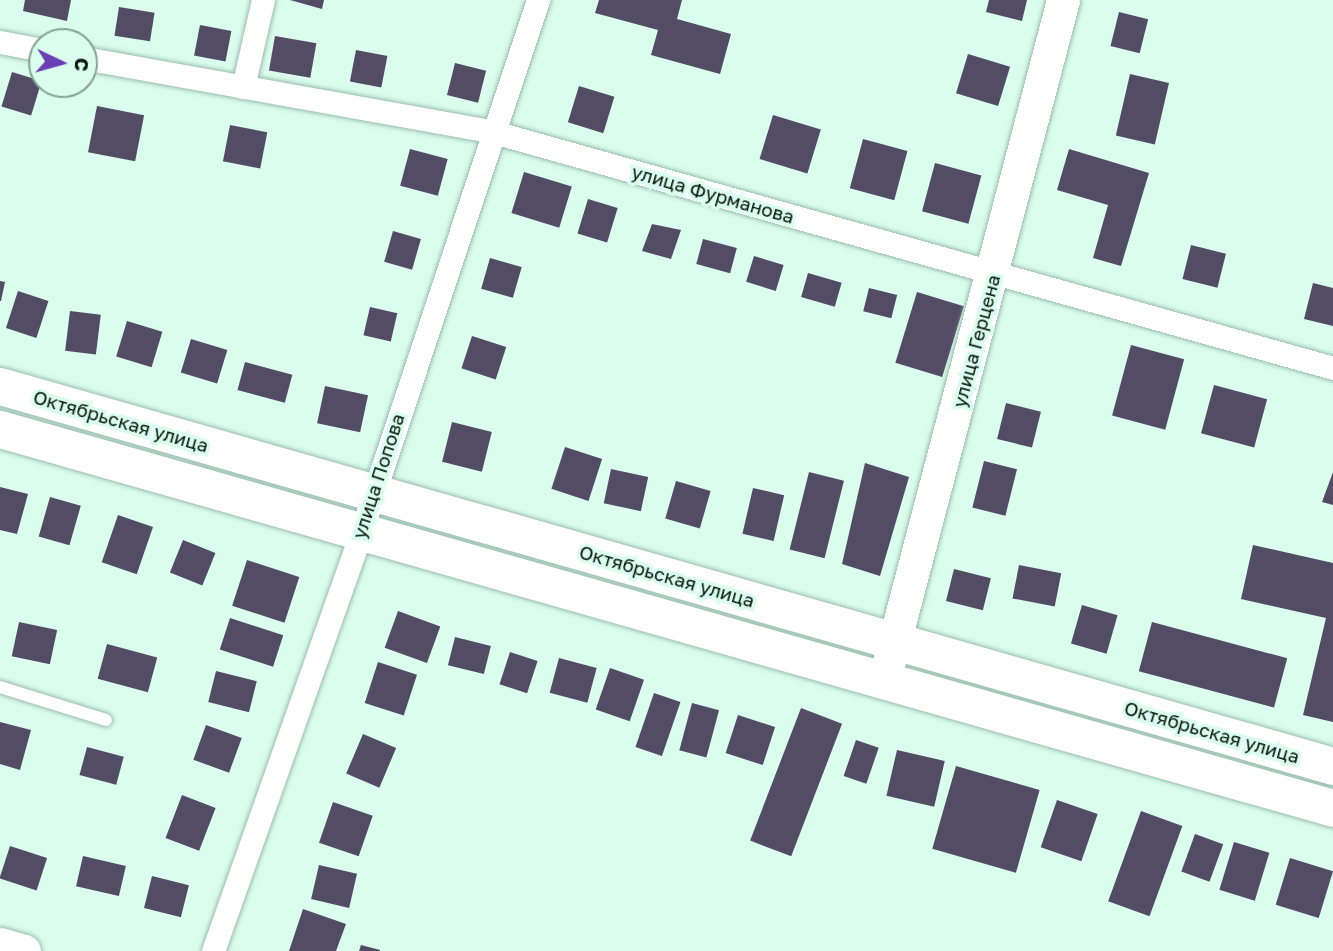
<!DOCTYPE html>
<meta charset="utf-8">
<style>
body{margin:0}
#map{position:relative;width:1333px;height:951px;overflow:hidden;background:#dafdee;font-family:"Golos Text",sans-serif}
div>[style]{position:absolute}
.building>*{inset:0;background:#534c65;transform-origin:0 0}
.roads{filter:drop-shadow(0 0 2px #9abcae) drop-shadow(0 0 2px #9abcae)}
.lane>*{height:12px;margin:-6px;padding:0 6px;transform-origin:6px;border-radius:6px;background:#fff}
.street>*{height:23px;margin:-11.5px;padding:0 11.5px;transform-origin:11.5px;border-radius:11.5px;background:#fff}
.secondary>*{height:33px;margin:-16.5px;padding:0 16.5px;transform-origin:16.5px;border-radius:16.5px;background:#fff}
.primary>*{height:37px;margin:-18.5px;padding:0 18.5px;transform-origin:18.5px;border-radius:18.5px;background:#fff}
span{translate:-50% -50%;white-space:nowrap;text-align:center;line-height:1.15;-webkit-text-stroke:7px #dafdee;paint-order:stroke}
.street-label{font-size:19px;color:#081510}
.north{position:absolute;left:28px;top:28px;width:70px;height:70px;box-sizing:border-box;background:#dafdee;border:2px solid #86a095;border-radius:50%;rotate:95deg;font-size:19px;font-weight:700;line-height:28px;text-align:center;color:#081510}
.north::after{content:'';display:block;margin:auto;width:24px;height:32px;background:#6b3eb6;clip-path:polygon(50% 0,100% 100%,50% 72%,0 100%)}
</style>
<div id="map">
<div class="building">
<i style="clip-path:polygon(25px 0,71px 0,67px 21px,23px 11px)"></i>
<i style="clip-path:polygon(290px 0,324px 0,322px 9px)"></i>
<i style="clip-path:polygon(599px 0,682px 0,677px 19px,731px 34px,720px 74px,651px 55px,658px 30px,595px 13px)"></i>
<i style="clip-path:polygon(989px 0,1027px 0,1022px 21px,986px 12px)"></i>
<i style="left:119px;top:7px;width:36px;height:29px;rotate:9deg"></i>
<i style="left:1119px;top:12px;width:30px;height:35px;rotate:14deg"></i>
<i style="left:200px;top:25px;width:32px;height:31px;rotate:11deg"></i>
<i style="left:275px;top:36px;width:42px;height:35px;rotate:10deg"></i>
<i style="left:356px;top:50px;width:32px;height:32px;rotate:11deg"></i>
<i style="left:968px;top:54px;width:44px;height:41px;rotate:17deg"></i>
<i style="left:455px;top:63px;width:32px;height:33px;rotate:14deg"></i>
<i style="left:12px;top:72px;width:31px;height:36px;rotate:17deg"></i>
<i style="left:1130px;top:74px;width:40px;height:63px;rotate:13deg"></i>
<i style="left:579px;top:86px;width:37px;height:38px;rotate:17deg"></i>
<i style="left:97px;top:106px;width:48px;height:47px;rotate:11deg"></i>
<i style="left:773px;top:115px;width:50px;height:46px;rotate:17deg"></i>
<i style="left:230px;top:125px;width:38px;height:37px;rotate:11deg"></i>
<i style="left:863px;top:139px;width:46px;height:51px;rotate:15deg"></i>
<i style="left:410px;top:149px;width:39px;height:38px;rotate:15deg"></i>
<i style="clip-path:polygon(1069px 149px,1149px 173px,1121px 266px,1093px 258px,1108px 205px,1057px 190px)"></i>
<i style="left:935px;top:163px;width:48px;height:50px;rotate:15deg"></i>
<i style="left:524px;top:172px;width:50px;height:43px;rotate:17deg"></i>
<i style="left:588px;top:199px;width:31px;height:36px;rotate:17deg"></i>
<i style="clip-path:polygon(652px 224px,681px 230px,671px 259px,642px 251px)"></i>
<i style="left:393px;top:231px;width:29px;height:32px;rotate:16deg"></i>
<i style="left:703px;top:239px;width:35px;height:26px;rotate:15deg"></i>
<i style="left:1191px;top:245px;width:36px;height:35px;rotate:14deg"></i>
<i style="left:754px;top:256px;width:31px;height:27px;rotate:17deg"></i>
<i style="left:490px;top:258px;width:33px;height:32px;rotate:16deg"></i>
<i style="left:808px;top:273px;width:35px;height:25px;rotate:16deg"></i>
<i style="clip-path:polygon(0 281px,5px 282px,1px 301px,0 301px)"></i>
<i style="clip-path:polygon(1313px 283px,1333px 288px,1333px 326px,1304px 319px)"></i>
<i style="left:869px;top:288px;width:29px;height:24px;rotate:14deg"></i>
<i style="left:18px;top:291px;width:32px;height:39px;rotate:18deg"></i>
<i style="left:917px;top:292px;width:49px;height:74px;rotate:17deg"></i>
<i style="left:370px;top:307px;width:28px;height:29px;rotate:13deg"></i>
<i style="left:70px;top:311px;width:31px;height:40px;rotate:7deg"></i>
<i style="left:127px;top:321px;width:37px;height:37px;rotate:17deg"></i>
<i style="left:472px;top:336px;width:36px;height:34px;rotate:18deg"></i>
<i style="left:191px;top:339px;width:38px;height:35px;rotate:17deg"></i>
<i style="left:1131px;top:345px;width:55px;height:73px;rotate:15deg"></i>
<i style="left:245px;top:362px;width:49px;height:29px;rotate:15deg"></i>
<i style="left:1214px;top:385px;width:55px;height:50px;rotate:15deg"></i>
<i style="left:325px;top:386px;width:44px;height:38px;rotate:12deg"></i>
<i style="left:1006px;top:403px;width:36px;height:37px;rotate:14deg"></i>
<i style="left:452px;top:422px;width:41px;height:41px;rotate:14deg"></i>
<i style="left:565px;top:447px;width:39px;height:44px;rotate:18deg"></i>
<i style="left:984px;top:461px;width:34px;height:48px;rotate:14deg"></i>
<i style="clip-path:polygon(865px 463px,909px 477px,880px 576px,842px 564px)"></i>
<i style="left:611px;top:469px;width:38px;height:35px;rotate:12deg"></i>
<i style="left:809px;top:472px;width:36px;height:80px;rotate:14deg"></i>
<i style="clip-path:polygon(1333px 472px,1333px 505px,1322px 502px)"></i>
<i style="left:676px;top:481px;width:36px;height:39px;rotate:16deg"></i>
<i style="clip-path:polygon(0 487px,28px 494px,17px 534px,0 530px)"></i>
<i style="left:753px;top:488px;width:32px;height:47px;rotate:13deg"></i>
<i style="left:50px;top:497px;width:32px;height:41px;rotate:16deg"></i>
<i style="left:118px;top:515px;width:37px;height:50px;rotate:19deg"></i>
<i style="left:183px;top:540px;width:35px;height:35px;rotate:22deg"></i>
<i style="clip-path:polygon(1253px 545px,1333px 563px,1333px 722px,1303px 715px,1326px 618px,1241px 599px)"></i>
<i style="left:247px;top:560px;width:55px;height:48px;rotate:18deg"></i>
<i style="left:1019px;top:565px;width:43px;height:34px;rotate:11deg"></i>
<i style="left:954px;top:569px;width:38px;height:33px;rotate:14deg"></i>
<i style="left:1082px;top:605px;width:37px;height:40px;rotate:16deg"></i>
<i style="left:398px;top:611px;width:45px;height:39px;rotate:20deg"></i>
<i style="left:230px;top:618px;width:56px;height:33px;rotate:18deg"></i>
<i style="left:19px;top:622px;width:39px;height:35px;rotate:12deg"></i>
<i style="left:1152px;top:622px;width:140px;height:51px;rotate:15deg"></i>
<i style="left:455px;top:637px;width:37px;height:29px;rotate:14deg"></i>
<i style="left:107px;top:644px;width:52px;height:36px;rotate:15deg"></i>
<i style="left:510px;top:652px;width:29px;height:34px;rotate:18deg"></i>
<i style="left:559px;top:658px;width:39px;height:36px;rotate:15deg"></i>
<i style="left:378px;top:662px;width:41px;height:43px;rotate:18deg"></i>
<i style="left:610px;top:668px;width:36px;height:44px;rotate:19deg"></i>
<i style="left:216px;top:671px;width:42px;height:32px;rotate:14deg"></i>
<i style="left:654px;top:693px;width:28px;height:57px;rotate:19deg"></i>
<i style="left:692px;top:703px;width:28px;height:49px;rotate:15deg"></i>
<i style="left:801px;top:708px;width:44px;height:142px;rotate:21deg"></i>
<i style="left:738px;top:715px;width:39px;height:40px;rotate:18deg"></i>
<i style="clip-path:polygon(0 722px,31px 730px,20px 770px,0 764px)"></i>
<i style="left:206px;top:725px;width:38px;height:37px;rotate:20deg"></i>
<i style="left:363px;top:734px;width:36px;height:43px;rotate:23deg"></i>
<i style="left:856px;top:740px;width:24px;height:38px;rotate:19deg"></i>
<i style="left:87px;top:747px;width:38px;height:29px;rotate:15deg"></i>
<i style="left:897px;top:750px;width:49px;height:47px;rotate:13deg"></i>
<i style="left:956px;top:766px;width:87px;height:86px;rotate:16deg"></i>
<i style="left:182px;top:795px;width:36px;height:46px;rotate:21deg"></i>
<i style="left:1057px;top:800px;width:43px;height:50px;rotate:19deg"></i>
<i style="left:333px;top:802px;width:42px;height:43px;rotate:19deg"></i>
<i style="left:1141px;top:811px;width:44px;height:96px;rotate:20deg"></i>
<i style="left:1195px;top:834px;width:30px;height:40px;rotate:20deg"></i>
<i style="left:1234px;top:842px;width:37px;height:50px;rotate:17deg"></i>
<i style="left:10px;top:846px;width:39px;height:34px;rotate:18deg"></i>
<i style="left:83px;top:856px;width:44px;height:31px;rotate:13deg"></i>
<i style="left:1290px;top:858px;width:45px;height:49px;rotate:17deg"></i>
<i style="left:319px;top:865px;width:39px;height:35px;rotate:13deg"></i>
<i style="left:152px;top:876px;width:38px;height:33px;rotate:14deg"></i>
<i style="clip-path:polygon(303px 909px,346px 924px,336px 951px,289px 951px)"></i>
<i style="clip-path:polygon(361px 945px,380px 950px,380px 951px,359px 951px)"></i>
</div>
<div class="roads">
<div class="lane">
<i style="left:0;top:687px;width:111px;rotate:17.3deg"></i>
</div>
<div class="street">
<i style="left:0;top:42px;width:43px;rotate:10.8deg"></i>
<i style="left:84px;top:58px;width:413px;rotate:10.2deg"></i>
<i style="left:490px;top:131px;width:876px;rotate:15.7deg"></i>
<i style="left:243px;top:87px;width:89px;rotate:-77.1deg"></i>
<i style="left:213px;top:951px;width:444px;rotate:-70.5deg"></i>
<i style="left:361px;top:532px;width:561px;rotate:-71.6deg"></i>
</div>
<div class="secondary">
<i style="left:884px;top:681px;width:704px;rotate:-75.27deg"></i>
<i style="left:0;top:944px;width:25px;rotate:16deg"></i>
</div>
<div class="primary">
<i style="left:0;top:386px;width:1386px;rotate:15.91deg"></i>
<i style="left:0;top:429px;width:1386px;rotate:15.87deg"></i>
</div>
</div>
<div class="street-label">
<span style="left:713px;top:194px;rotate:16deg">улица Фурманова</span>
<span style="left:976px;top:341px;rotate:-75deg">улица Герцена</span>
<span style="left:121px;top:421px;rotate:16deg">Октябрьская улица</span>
<span style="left:378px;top:476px;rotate:-72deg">улица Попова</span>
<span style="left:667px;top:576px;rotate:16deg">Октябрьская улица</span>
<span style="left:1212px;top:732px;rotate:16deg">Октябрьская улица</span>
</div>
<div class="north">С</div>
</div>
